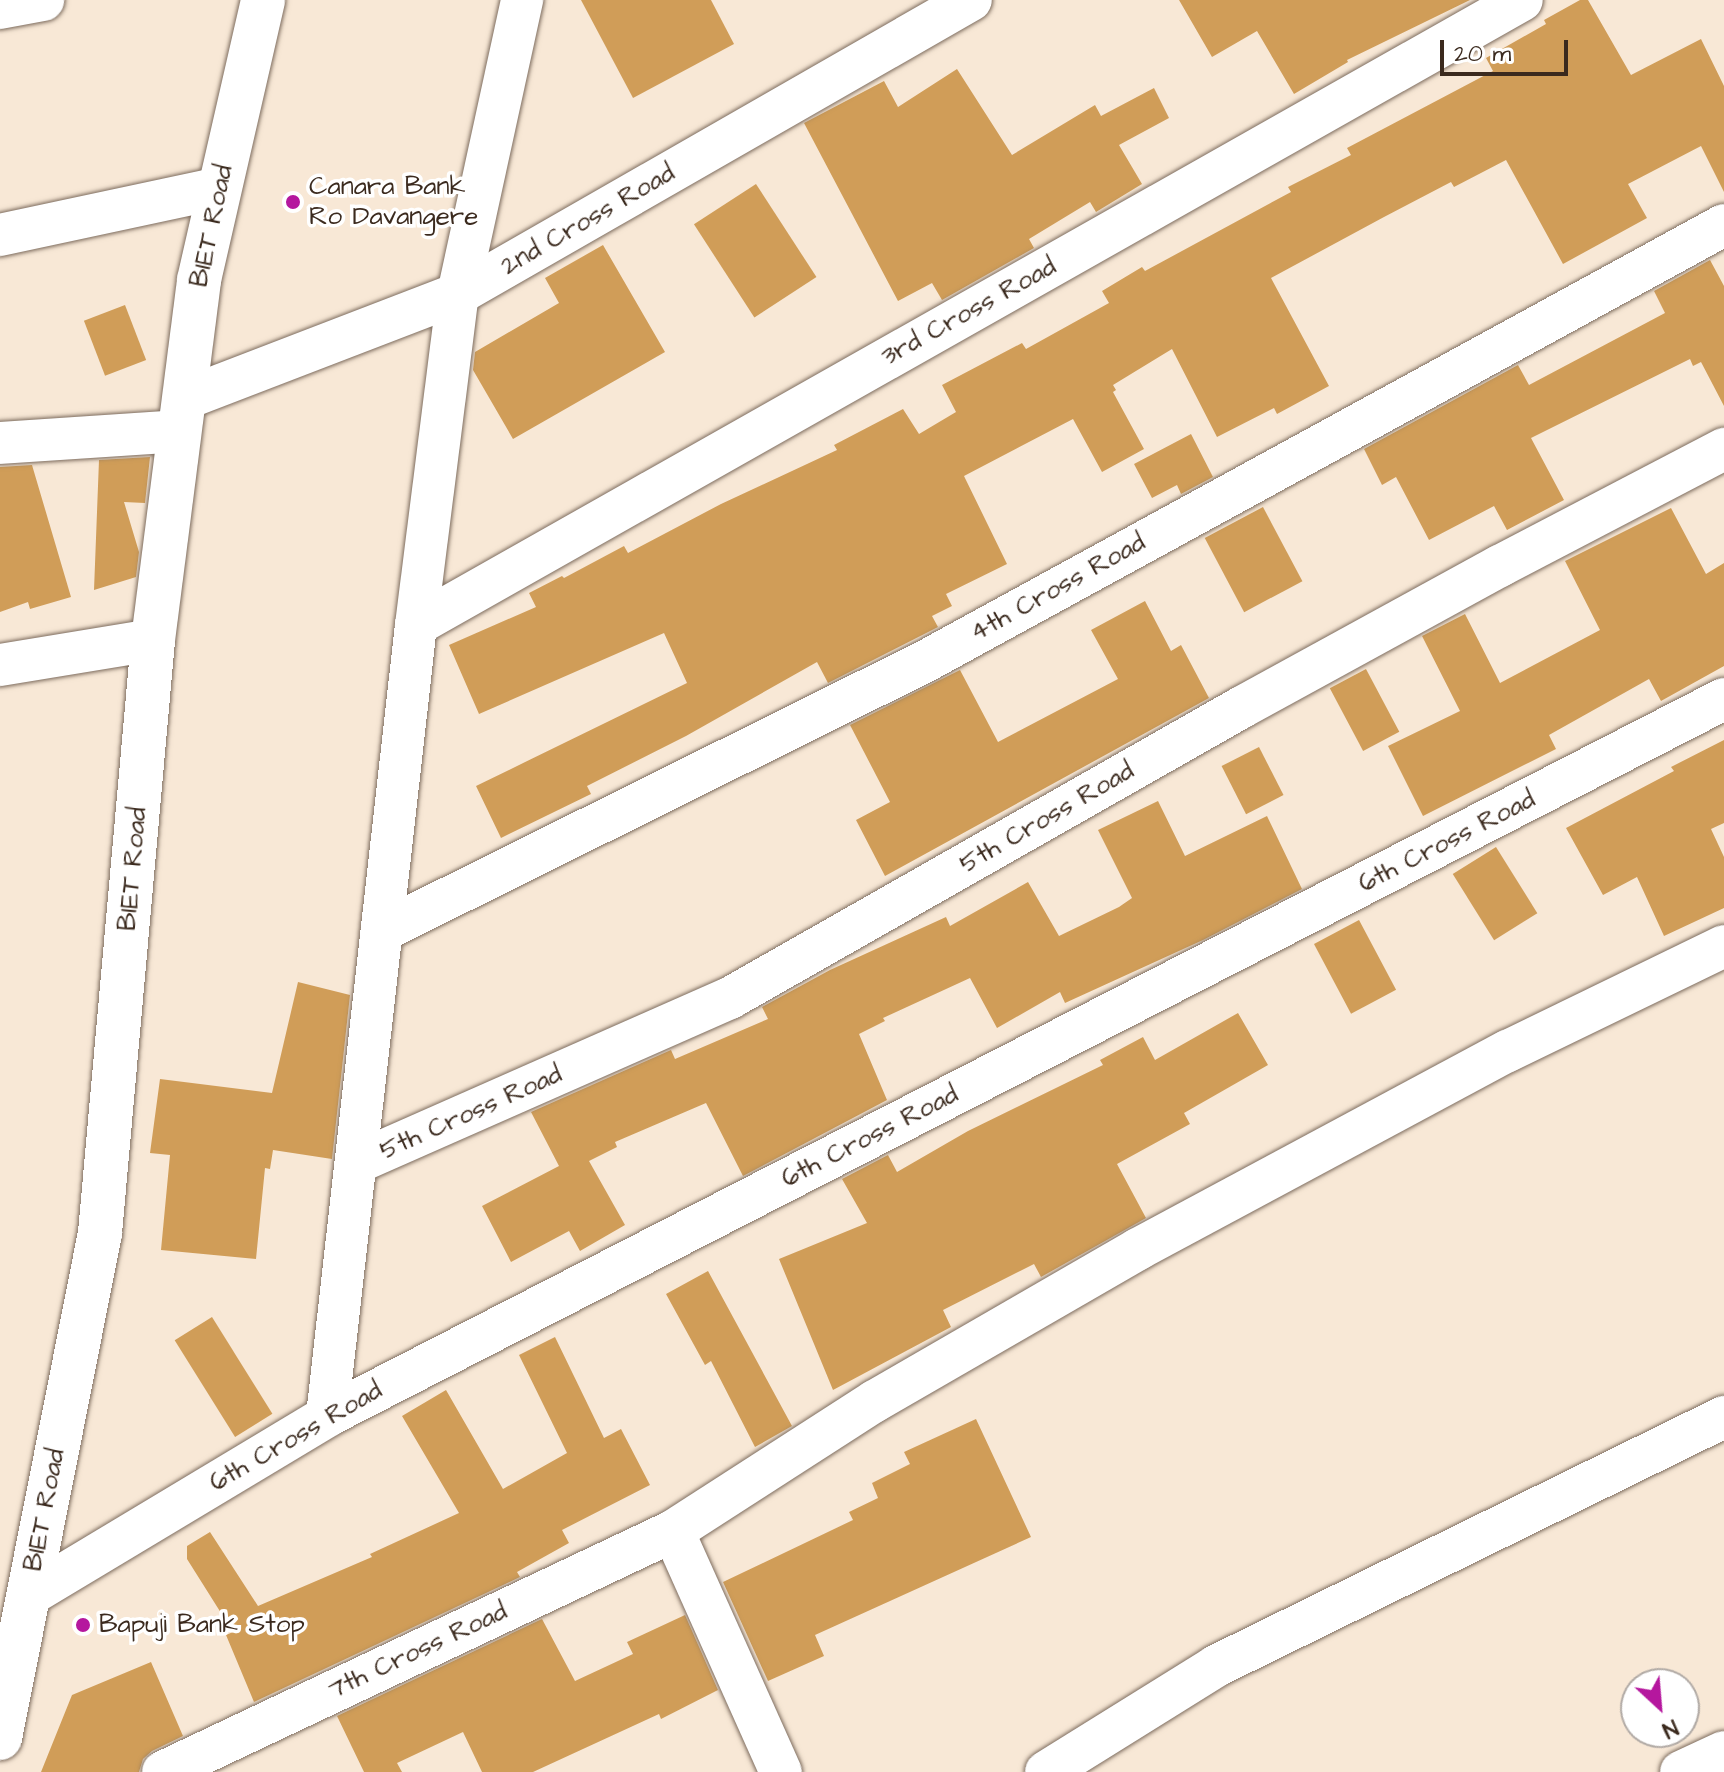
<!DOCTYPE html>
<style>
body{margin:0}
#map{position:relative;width:1724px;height:1772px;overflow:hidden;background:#f8e8d6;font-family:"Architects Daughter",sans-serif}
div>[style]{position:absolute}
.building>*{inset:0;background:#d09d58;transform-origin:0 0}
.roads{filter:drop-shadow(0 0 2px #7d6c5e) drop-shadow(0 0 2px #7d6c5e)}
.street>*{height:42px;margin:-21px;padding:0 21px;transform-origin:21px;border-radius:21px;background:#fff}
.secondary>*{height:44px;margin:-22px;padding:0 22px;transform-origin:22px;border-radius:22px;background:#fff}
.dots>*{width:22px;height:22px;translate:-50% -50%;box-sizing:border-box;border:4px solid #fff;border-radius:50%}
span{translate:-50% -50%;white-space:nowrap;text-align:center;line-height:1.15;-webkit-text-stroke:7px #fff;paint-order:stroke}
.poi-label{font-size:26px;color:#3b2a1e}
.left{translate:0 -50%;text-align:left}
.street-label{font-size:26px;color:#3b2a1e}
.north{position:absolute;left:1620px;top:1668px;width:80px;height:80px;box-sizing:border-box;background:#fff;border:2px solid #b1aaa5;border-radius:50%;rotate:154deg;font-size:22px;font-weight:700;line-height:32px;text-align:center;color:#3b2a1e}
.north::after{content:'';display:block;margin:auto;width:28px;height:36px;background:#b5179e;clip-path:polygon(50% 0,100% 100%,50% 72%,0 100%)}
.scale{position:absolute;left:1440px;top:40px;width:128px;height:36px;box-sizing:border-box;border:4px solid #3b2a1e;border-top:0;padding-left:10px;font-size:24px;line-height:28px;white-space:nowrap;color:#3b2a1e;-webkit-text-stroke:6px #fff;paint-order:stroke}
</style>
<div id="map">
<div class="building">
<i style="clip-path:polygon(581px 0,711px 0,734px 44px,633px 98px)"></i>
<i style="clip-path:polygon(1179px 0,1470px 0,1347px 60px,1348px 62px,1294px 94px,1257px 31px,1212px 57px)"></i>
<i style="clip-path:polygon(1580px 0,1588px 0,1631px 75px,1701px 39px,1724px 86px,1724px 192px,1701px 146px,1628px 184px,1647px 218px,1563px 264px,1506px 160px,1454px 187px,1451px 182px,1384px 217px,1271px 278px,1329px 386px,1277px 414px,1274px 408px,1217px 437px,1172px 349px,1113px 385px,1116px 390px,1113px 392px,1144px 449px,1102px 472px,1073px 419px,964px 476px,1007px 564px,946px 594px,952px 606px,932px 616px,938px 627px,828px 683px,817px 662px,686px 736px,587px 786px,591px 794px,501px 838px,476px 786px,687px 683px,664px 633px,479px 714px,449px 645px,536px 607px,529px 593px,562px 576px,564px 578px,624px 546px,628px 553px,721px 504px,837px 450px,834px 445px,903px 409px,919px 434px,956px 412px,942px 385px,1022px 343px,1026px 349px,1109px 303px,1102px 291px,1142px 267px,1145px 271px,1291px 192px,1288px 187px,1351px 155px,1347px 148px,1493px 71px,1486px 58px,1546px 24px,1544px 20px)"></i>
<i style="clip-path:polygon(957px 69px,1012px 155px,1095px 105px,1101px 116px,1154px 88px,1169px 118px,1119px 145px,1142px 184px,1096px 212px,1090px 202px,1029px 239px,1034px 248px,942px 300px,932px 283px,898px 301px,804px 123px,884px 81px,898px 107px)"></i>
<i style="left:756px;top:184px;width:111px;height:74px;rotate:57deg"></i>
<i style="clip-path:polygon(603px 245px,665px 352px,513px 439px,473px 370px,475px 352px,559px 303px,545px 278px)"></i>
<i style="clip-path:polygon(1710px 260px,1724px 286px,1724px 406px,1701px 362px,1693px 366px,1690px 359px,1531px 438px,1564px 500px,1507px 530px,1494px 506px,1429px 540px,1396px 477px,1382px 485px,1364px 449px,1518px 365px,1529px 385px,1665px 313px,1654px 291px)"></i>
<i style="left:125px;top:305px;width:59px;height:44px;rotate:69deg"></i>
<i style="clip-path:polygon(1191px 434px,1213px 477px,1181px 494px,1177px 485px,1152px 498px,1134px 464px)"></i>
<i style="clip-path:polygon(150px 457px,145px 503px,124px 502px,139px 552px,136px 577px,94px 590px,99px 460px)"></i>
<i style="clip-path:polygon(32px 465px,71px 597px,30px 609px,28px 602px,0 612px,0 467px)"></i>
<i style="left:1263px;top:507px;width:84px;height:66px;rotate:62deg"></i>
<i style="clip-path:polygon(1671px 508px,1706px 574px,1724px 563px,1724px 666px,1661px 701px,1649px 679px,1549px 735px,1556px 749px,1423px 816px,1388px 746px,1460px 711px,1422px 636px,1465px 614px,1500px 683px,1600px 630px,1565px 561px)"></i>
<i style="clip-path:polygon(1145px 601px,1171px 651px,1181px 645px,1209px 698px,885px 876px,856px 820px,890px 802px,850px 725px,960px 670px,998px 742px,1118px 679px,1091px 630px)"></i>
<i style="left:1366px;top:669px;width:71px;height:41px;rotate:62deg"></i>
<i style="clip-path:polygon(1724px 740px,1724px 823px,1711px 829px,1724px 857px,1724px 908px,1664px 936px,1637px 877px,1603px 895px,1566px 828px,1674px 771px,1671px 767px)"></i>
<i style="left:1259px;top:747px;width:54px;height:42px;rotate:63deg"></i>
<i style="clip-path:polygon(1158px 801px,1185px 856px,1267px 816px,1302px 889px,1203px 940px,1065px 1003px,1060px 992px,997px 1028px,970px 978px,883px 1018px,885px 1021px,859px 1034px,887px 1100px,743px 1176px,706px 1103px,615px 1142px,617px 1147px,589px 1161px,625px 1225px,580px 1251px,569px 1231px,511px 1262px,482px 1206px,559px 1166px,531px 1112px,671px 1050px,675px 1059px,768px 1019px,762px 1007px,830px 970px,946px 917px,950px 926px,1028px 882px,1059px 936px,1119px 907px,1132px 898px,1098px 830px)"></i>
<i style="left:1496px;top:847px;width:78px;height:51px;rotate:58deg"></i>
<i style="left:1359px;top:920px;width:79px;height:51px;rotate:62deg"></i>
<i style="clip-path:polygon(298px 982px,350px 995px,332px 1159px,273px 1150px,270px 1169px,265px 1168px,256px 1259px,161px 1250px,170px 1155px,150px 1153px,160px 1079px,272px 1093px)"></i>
<i style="clip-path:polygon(1238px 1013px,1268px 1065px,1184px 1113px,1190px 1124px,1117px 1164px,1146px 1218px,1041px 1277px,1034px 1264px,943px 1310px,951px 1327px,833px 1390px,779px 1259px,867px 1223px,842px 1179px,888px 1155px,897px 1172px,968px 1131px,1103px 1065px,1100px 1060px,1143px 1037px,1155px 1060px)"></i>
<i style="clip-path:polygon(708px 1271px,792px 1426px,755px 1447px,711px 1361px,705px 1365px,666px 1294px)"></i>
<i style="left:212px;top:1317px;width:114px;height:44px;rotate:58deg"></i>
<i style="clip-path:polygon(555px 1337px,604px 1438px,621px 1429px,650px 1485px,562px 1530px,569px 1543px,517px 1572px,520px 1577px,254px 1702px,226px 1635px,233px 1632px,187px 1559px,187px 1546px,210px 1532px,258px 1606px,372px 1557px,370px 1554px,459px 1513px,402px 1416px,446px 1390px,503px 1489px,567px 1453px,519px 1355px)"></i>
<i style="clip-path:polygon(976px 1419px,1031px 1537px,815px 1635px,824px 1656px,768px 1681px,723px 1582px,853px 1520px,849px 1512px,878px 1498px,872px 1483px,910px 1464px,904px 1452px)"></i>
<i style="clip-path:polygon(685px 1615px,718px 1690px,661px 1719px,659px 1714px,533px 1772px,482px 1772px,463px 1732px,397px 1763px,402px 1772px,364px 1772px,337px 1716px,542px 1619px,575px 1681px,633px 1654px,627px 1642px)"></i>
<i style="clip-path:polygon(151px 1662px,183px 1736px,152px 1751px,143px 1759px,139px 1772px,41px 1772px,72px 1695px)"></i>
</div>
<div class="roads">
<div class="street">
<i style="left:0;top:8px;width:44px;rotate:-10.5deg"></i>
<i style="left:0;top:235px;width:225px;rotate:-12.1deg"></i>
<i style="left:184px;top:399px;width:293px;rotate:-21deg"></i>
<i style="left:458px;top:294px;width:591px;rotate:-29.82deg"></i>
<i style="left:0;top:443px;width:179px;rotate:-3.8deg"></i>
<i style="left:416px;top:625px;width:1270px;rotate:-29.47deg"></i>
<i style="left:0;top:665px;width:155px;rotate:-9.3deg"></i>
<i style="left:382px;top:931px;width:607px;rotate:-26.4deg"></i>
<i style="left:926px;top:661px;width:909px;rotate:-28.65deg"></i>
<i style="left:358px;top:1162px;width:407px;rotate:-23.8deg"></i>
<i style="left:730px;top:998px;width:589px;rotate:-29.61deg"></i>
<i style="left:1242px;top:707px;width:294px;rotate:-28.7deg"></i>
<i style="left:1500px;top:566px;width:253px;rotate:-27.6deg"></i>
<i style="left:327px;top:1416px;width:796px;rotate:-83.58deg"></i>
<i style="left:416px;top:625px;width:334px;rotate:-82.8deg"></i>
<i style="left:458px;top:294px;width:301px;rotate:-77.7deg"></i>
<i style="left:673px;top:1531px;width:264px;rotate:65.9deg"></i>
<i style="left:28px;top:1596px;width:349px;rotate:-31deg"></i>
<i style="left:327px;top:1416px;width:1570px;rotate:-27.17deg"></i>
<i style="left:163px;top:1772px;width:564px;rotate:-25.29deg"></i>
<i style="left:673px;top:1531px;width:240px;rotate:-32.8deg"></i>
<i style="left:875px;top:1401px;width:304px;rotate:-30deg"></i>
<i style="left:1138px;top:1249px;width:420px;rotate:-28.2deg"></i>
<i style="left:1508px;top:1051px;width:240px;rotate:-25.9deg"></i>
<i style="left:1046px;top:1772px;width:200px;rotate:-31.9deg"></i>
<i style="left:1216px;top:1666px;width:566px;rotate:-26.11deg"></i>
<i style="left:1681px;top:1772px;width:47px;rotate:-24.9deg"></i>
</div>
<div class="secondary">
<i style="left:0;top:1738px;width:515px;rotate:-78.8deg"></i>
<i style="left:100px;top:1233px;width:595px;rotate:-84.89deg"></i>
<i style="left:153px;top:640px;width:363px;rotate:-82.7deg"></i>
<i style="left:199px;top:280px;width:287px;rotate:-77.1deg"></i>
</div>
</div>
<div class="dots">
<i style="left:293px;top:202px;background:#b5179e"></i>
<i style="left:83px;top:1625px;background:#b5179e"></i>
</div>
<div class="poi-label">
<span class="left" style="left:309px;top:202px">Canara Bank<br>Ro Davangere</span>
<span class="left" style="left:99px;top:1625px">Bapuji Bank Stop</span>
</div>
<div class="street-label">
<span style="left:588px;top:220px;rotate:-30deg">2nd Cross Road</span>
<span style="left:212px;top:226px;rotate:-78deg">BIET Road</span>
<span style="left:969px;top:312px;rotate:-29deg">3rd Cross Road</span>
<span style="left:1058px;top:588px;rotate:-29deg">4th Cross Road</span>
<span style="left:1047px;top:818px;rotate:-30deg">5th Cross Road</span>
<span style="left:1447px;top:842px;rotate:-27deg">6th Cross Road</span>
<span style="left:133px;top:869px;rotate:-85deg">BIET Road</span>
<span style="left:471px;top:1113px;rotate:-24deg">5th Cross Road</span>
<span style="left:870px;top:1137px;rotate:-27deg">6th Cross Road</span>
<span style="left:296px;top:1437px;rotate:-30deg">6th Cross Road</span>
<span style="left:45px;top:1510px;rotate:-79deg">BIET Road</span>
<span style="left:418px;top:1651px;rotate:-25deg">7th Cross Road</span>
</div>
<div class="north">N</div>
<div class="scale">20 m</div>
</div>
